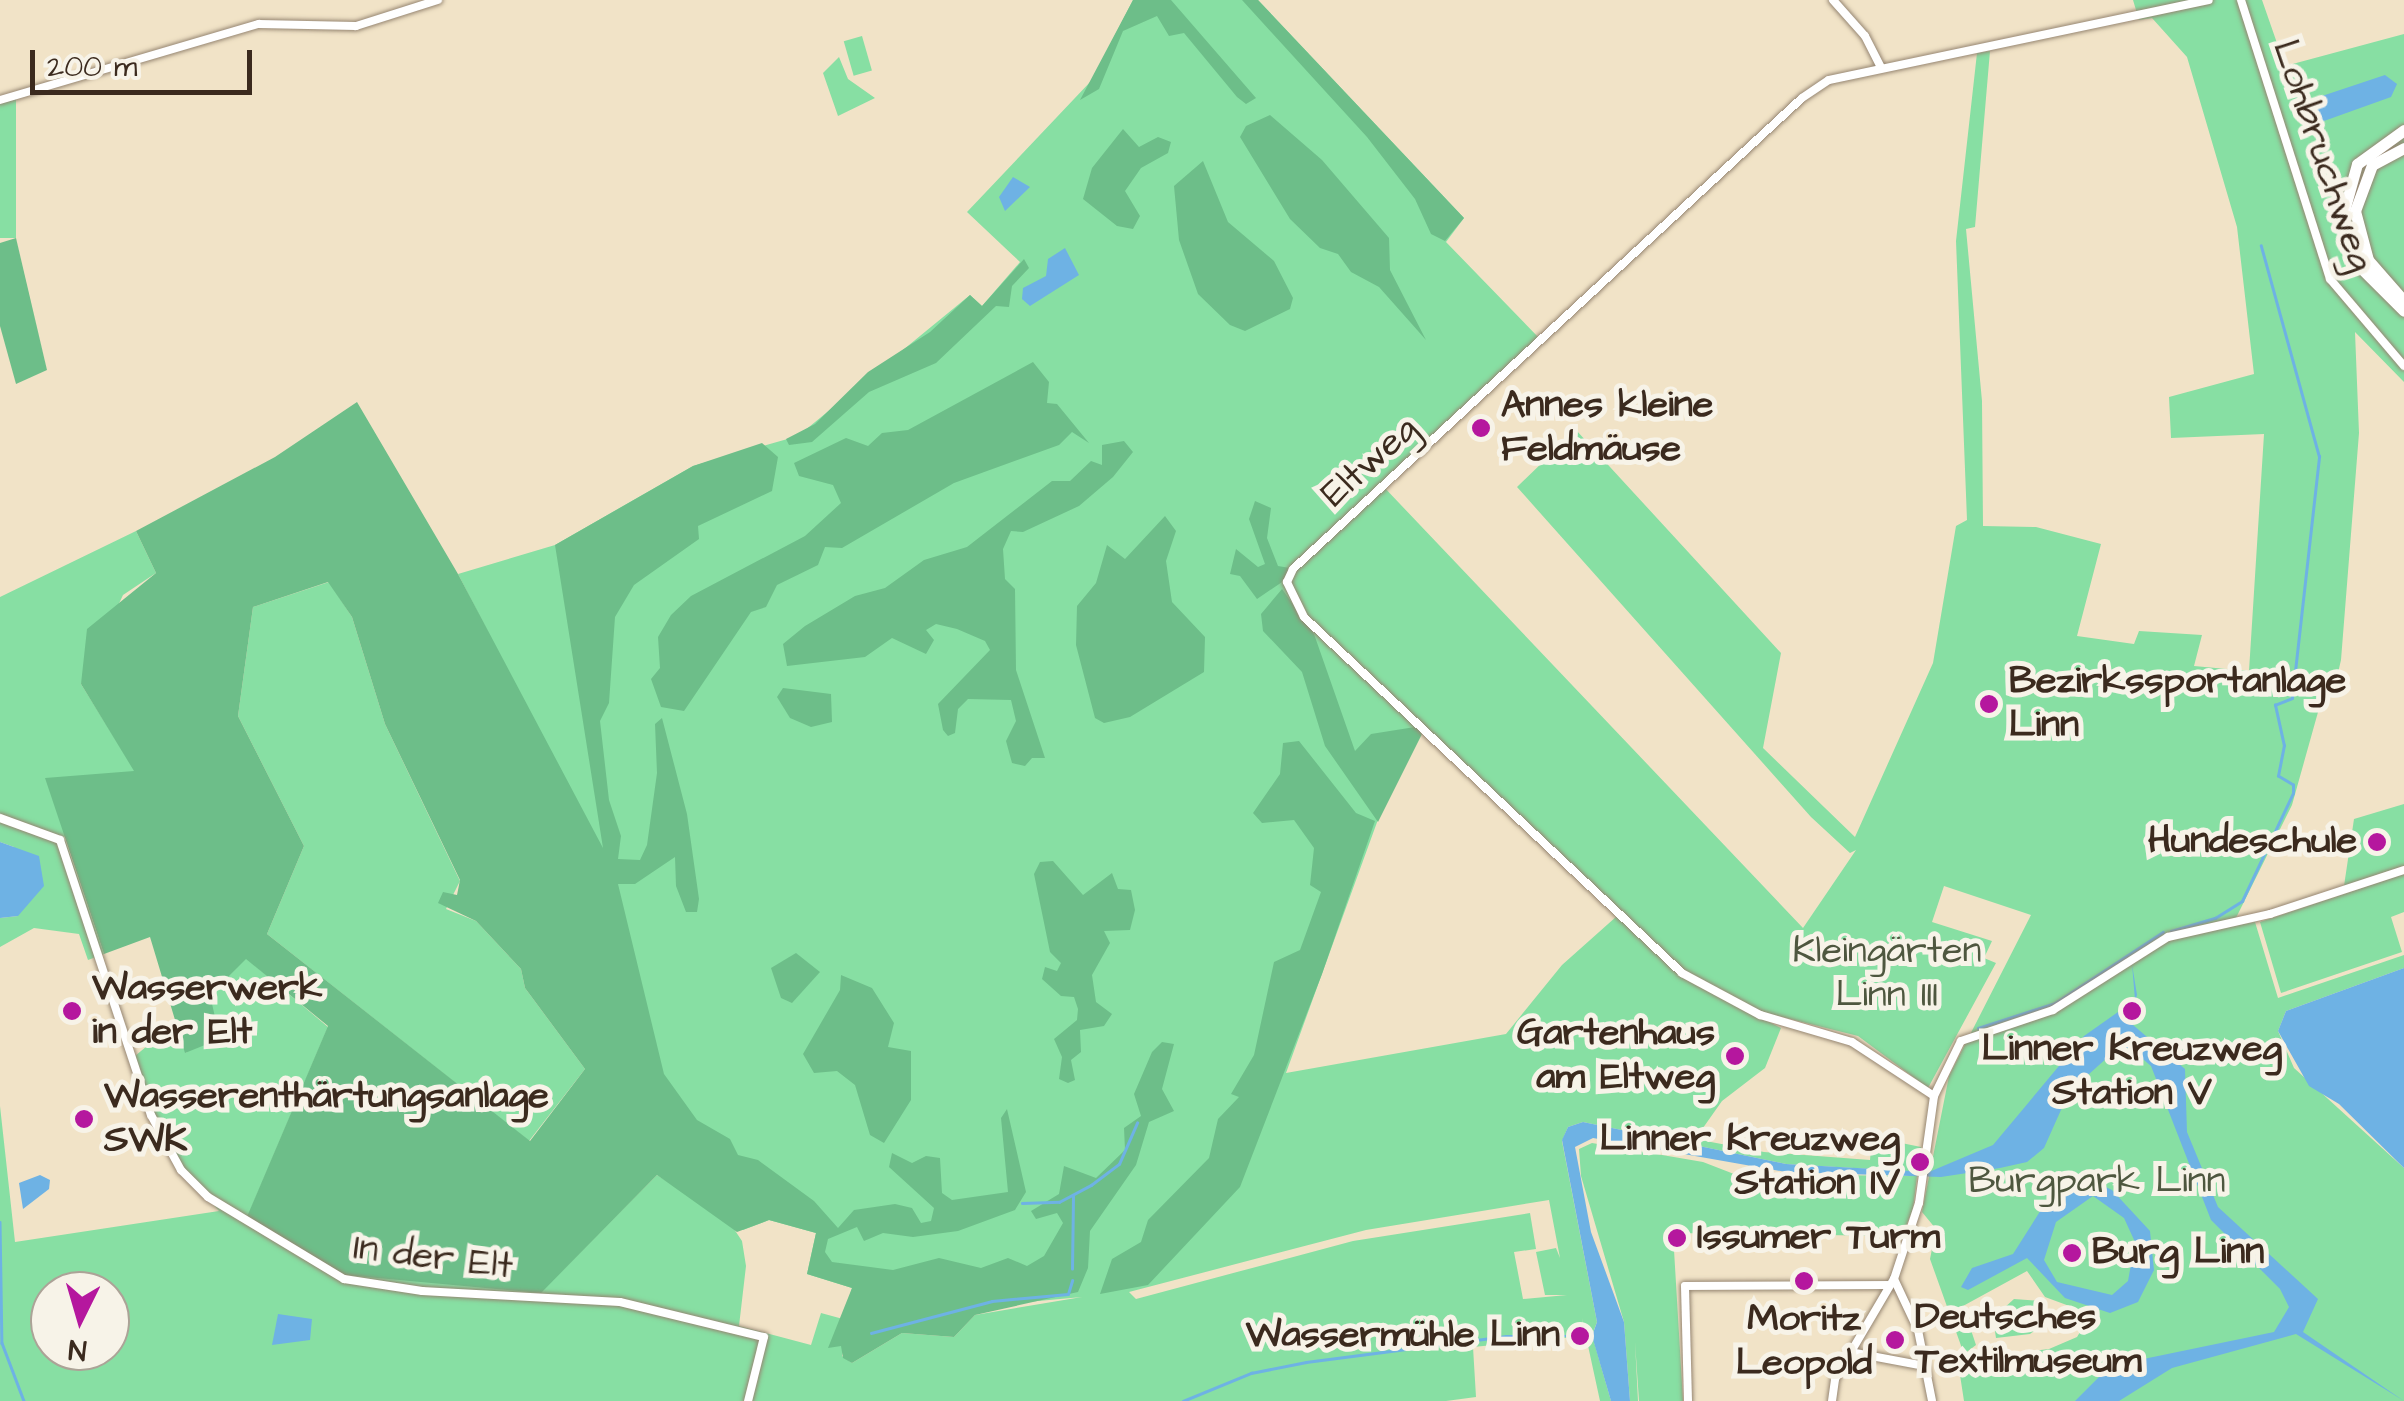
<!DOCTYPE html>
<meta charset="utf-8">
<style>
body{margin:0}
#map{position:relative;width:2404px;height:1401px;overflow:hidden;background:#f1e3c7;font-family:"Architects Daughter",sans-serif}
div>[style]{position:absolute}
.green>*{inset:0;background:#87dfa3;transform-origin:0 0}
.forest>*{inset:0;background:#6dbe89}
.water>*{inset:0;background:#6eb2e4}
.stream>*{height:2.5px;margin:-1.25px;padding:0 1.25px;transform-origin:1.25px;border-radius:1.25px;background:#6eb2e4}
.roads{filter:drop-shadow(0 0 2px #968672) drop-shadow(0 0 2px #968672)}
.minor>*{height:8px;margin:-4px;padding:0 4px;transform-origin:4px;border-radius:4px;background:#fff}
.highway>*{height:11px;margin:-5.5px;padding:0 5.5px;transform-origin:5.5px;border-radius:5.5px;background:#fff}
.dots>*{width:28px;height:28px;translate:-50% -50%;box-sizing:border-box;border:5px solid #f7f3e8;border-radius:50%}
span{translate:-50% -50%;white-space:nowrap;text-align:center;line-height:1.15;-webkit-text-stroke:10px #f7f3e8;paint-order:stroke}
.street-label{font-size:38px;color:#3b2a1e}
.poi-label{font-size:38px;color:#3b2a1e;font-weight:700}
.left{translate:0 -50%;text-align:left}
.right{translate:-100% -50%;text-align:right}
.park-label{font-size:38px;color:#4e573f}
.north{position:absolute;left:30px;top:1271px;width:100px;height:100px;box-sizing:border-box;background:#f7f3e8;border:2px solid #aca397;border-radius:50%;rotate:185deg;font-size:28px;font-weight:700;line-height:40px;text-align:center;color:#3b2a1e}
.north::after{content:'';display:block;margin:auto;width:35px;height:45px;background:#b5179e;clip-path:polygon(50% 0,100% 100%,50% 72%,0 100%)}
.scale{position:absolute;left:30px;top:50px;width:222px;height:45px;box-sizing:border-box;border:5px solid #3b2a1e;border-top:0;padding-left:12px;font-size:30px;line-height:35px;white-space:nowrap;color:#3b2a1e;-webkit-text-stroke:8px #f7f3e8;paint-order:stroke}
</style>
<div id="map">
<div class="green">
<i style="clip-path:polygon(evenodd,1133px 0,1258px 0,1464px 218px,1446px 242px,1540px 339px,1381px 484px,1803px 928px,1856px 850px,1850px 853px,1811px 817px,1517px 487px,1576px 430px,1781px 653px,1763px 748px,1855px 837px,1933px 663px,1956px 526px,1967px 520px,1956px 241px,1977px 53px,1990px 51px,1975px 227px,1966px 229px,1982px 401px,1983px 526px,2036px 527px,2101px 544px,2077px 636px,2134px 644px,2139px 631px,2202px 635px,2194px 666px,2249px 671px,2264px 434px,2171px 438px,2169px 397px,2254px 374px,2237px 227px,2187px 57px,2152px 18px,2139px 20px,2133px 0,2262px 0,2285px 66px,2404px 34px,2404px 382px,2355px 332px,2359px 433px,2341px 660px,2334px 690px,2320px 705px,2292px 805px,2232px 926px,2255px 922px,2278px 998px,2404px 955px,2404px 968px,2286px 1011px,2278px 1031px,2294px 1068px,2404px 1168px,2404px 1401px,1964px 1401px,1958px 1362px,1982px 1348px,1990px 1356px,2049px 1349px,2077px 1337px,2091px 1314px,2045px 1297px,2027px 1271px,1963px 1306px,1976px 1345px,1964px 1354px,1930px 1259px,1936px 1229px,1922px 1212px,1949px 1076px,2031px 915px,1944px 886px,1932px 922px,1992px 941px,1984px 958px,1996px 963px,1928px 1088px,1858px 1036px,1762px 1012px,1687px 974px,1305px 622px,1421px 731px,1384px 803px,1286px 1073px,1506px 1034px,1562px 965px,1617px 916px,1683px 978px,1781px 1028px,1765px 1068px,1722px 1101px,1698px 1135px,1691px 1125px,1695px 1139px,1764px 1152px,1870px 1160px,1872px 1137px,1921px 1147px,1922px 1172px,1786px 1164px,1583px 1122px,1568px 1127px,1562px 1141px,1597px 1322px,1592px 1335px,1611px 1401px,1600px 1401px,1582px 1318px,1585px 1336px,1473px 1347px,1476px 1397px,1446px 1401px,0 1401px,0 1106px,15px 1242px,219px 1211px,164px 1150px,135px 1056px,176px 1022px,186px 1053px,210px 995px,246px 958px,328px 1027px,247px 1218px,540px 1293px,657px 1175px,728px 1220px,742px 1241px,746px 1266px,739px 1326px,811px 1345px,821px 1313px,843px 1319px,852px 1288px,807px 1274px,816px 1233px,769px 1220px,743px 1230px,686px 1187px,597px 843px,458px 574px,555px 545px,693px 466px,798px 436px,970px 295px,982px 306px,1020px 262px,967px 212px,1092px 80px,1133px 0,1549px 1200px,1560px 1258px,1556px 1248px,1536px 1252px,1545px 1295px,1567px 1295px,1523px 1299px,1514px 1252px,1536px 1249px,1530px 1213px,1353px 1241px,1136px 1299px,1129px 1292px,1366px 1230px,1549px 1200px,1133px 0,50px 1291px,110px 1291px,110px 1351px,50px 1351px,50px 1291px,1133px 0,1082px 1297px,975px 1315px,954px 1337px,902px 1333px,852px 1363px,842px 1356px,843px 1351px,981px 1306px,1082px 1297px)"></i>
<i style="left:862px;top:36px;width:36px;height:19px;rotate:74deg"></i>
<i style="clip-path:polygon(839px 57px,848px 79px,875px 98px,838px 116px,823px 73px)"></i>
<i style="left:16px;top:96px;width:142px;height:17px;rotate:90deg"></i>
<i style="clip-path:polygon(136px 531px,156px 573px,123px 595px,81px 684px,135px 771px,64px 837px,104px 954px,88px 960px,79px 934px,34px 928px,0 947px,0 918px,18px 916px,14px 847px,0 842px,0 597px)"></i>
<i style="clip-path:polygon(329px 582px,352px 617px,385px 724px,460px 881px,446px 909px,476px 921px,521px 969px,525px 988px,585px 1069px,529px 1141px,267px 934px,304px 846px,238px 716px,253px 607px)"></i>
<i style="clip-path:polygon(2404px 804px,2404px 866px,2344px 886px,2354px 819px)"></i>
<i style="clip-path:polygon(2404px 874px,2404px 912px,2391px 917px,2402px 952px,2281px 993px,2260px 922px)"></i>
<i style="clip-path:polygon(1592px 1143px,1703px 1162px,1734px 1174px,1917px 1176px,1913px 1209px,1902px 1236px,1673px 1233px,1683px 1401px,1639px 1401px,1635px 1342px,1638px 1401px,1630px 1401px,1624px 1322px,1581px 1176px,1579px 1149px)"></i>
<i style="clip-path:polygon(2014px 1299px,2042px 1301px,2050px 1319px,2030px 1334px,1996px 1338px,1993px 1318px)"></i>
</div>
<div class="forest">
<i style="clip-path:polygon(1133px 0,1171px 0,1256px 98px,1246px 104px,1237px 97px,1184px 33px,1169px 36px,1157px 16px,1123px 31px,1099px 89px,1080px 100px)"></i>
<i style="clip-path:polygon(1242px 0,1258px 0,1464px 218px,1445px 241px,1431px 234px,1415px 199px,1367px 137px)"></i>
<i style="clip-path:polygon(1270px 115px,1322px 160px,1389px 238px,1390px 270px,1426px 340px,1379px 287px,1351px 272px,1338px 254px,1320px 248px,1290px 219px,1240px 137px,1246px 126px)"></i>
<i style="clip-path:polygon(1123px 129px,1139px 147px,1158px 137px,1171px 142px,1168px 153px,1141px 168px,1125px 191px,1140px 216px,1133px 229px,1117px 226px,1083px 199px,1092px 168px)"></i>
<i style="clip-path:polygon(1203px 161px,1228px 222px,1274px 261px,1293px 298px,1290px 309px,1245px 331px,1230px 325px,1198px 294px,1179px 240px,1174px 186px)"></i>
<i style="clip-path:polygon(16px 238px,47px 370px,16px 384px,0 326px,0 243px)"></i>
<i style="clip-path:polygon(1024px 259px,1029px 268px,1012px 286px,1009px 307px,996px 306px,936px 363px,869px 392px,812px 442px,789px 445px,786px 439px,815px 424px,868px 372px,930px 332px,970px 295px,982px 306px)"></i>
<i style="clip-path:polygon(1033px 362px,1049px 382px,1047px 403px,1057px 404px,1089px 443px,1072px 432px,1059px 445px,954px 483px,842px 548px,825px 547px,818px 565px,777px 585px,766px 607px,751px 612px,684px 711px,661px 707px,651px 679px,660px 668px,658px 637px,671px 615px,691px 596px,805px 536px,841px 503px,833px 485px,799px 476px,794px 463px,846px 438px,868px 446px,882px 433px,908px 430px)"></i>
<i style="clip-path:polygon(evenodd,357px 402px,458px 574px,603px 848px,555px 545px,693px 466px,762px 443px,778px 457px,772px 491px,698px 526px,699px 539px,634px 585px,615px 617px,609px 703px,600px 721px,609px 800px,621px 836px,618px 859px,640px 860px,647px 845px,657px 773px,655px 724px,662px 718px,687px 814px,699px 899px,697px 912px,686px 912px,676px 886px,675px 857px,635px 884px,618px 884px,664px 1074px,697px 1120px,730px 1139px,738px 1155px,758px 1160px,814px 1201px,838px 1228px,854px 1210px,895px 1204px,912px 1208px,921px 1223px,931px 1221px,934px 1208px,889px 1167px,892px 1153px,912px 1163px,926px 1156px,940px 1158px,942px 1193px,952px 1200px,1008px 1192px,1001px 1118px,1007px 1109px,1026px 1192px,1015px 1210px,958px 1231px,913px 1237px,883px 1233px,864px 1241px,857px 1227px,828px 1239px,825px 1252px,832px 1262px,893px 1270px,939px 1258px,981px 1268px,1008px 1258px,1027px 1266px,1044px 1256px,1063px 1223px,1057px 1213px,1036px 1219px,1031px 1211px,1059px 1194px,1064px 1166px,1096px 1178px,1125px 1150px,1124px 1128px,1141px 1116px,1134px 1094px,1152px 1052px,1162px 1042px,1174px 1044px,1162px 1089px,1174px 1111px,1149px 1122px,1136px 1165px,1090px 1231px,1088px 1268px,1078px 1292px,975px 1315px,954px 1337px,902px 1333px,852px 1363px,843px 1358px,841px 1346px,828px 1348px,852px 1288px,807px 1274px,816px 1233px,769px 1220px,737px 1232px,657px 1175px,541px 1293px,345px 1275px,246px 1219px,328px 1026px,246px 959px,210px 995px,220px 1039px,185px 1053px,150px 937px,104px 954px,45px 778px,134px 771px,81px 684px,87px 629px,156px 573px,136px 531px,275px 457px,357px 402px,328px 582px,352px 617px,385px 724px,460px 880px,457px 895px,443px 892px,438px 903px,476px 921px,521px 969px,525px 988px,585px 1069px,530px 1141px,267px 934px,304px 846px,238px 716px,253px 607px,328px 582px)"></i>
<i style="clip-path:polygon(1124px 441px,1133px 452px,1113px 477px,1079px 506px,1023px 532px,1011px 531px,1003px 549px,1005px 579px,1015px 589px,1016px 670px,1045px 758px,1032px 758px,1025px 766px,1012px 763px,1006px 741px,1016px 721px,1011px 700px,968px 699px,958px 709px,955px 733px,948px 736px,943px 730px,938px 704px,990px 650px,985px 641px,957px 629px,936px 624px,926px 630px,934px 640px,926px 654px,892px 638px,865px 657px,787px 666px,783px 644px,805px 626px,855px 596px,885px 588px,924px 560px,967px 547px,1052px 481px,1070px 481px,1091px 461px,1102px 465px,1102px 445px)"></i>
<i style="clip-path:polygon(1255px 501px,1271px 508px,1267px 538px,1278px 566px,1290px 568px,1285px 580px,1257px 599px,1240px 576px,1230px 574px,1236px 549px,1258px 567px,1265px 564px,1249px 519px)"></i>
<i style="clip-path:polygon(1165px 516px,1176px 531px,1166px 561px,1172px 602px,1205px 637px,1204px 672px,1130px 717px,1104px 723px,1095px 718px,1076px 645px,1077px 606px,1096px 583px,1107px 545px,1125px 559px)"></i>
<i style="clip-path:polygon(1282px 589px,1314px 634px,1355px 751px,1371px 734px,1415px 727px,1422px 734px,1378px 822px,1325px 746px,1302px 672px,1263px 631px,1261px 614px)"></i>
<i style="clip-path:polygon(783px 688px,831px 694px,832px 722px,811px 727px,790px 718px,777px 697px)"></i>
<i style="clip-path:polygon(1299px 741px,1356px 813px,1375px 821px,1322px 974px,1240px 1187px,1148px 1285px,1100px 1294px,1112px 1259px,1141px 1242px,1148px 1220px,1209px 1158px,1218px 1119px,1239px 1097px,1231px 1094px,1254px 1055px,1274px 962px,1300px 950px,1321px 892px,1310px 885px,1314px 848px,1294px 820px,1262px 823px,1253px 813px,1280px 774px,1283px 743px)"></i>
<i style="clip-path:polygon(1053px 861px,1083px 895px,1112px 873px,1118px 889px,1131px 890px,1135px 910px,1130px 930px,1104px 931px,1110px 943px,1092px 975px,1096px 1002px,1112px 1014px,1104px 1026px,1080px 1030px,1081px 1052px,1071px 1060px,1075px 1080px,1068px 1083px,1059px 1079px,1062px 1057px,1054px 1039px,1077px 1020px,1078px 1009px,1074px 997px,1061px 996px,1042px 979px,1045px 967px,1057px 971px,1061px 963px,1050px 952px,1034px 874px,1040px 862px)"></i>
<i style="clip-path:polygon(796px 953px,820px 972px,792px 1003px,781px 998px,771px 968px)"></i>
<i style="clip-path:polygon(841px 975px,872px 988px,894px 1023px,888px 1047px,911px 1051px,911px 1100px,884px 1143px,870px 1135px,855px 1085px,837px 1071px,814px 1073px,803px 1054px,840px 990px)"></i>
</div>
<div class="water">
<i style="clip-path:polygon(2385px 75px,2397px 84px,2391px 97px,2310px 126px,2304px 102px)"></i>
<i style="clip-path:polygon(1013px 177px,1030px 187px,1005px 211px,999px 197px)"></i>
<i style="clip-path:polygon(1065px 248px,1079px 275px,1030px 306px,1022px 299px,1023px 288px,1046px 276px,1048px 259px)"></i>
<i style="clip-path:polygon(0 842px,39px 856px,44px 886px,18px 916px,0 918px)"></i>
<i style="clip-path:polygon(2132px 964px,2137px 995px,2135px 1002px,2131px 1008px,2120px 1014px,2185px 1069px,2187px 1132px,2218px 1207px,2318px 1299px,2303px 1332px,2404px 1401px,2296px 1334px,2172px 1368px,2119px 1401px,2075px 1401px,2101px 1375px,2129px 1362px,2274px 1332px,2289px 1307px,2280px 1289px,2211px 1220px,2151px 1066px,2130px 1048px,2118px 1048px,2069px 1092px,2044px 1148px,2027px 1162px,2000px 1168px,1941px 1177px,1786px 1172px,1593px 1138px,1575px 1147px,1591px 1232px,1624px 1322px,1630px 1401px,1611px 1401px,1592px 1336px,1597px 1322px,1562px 1140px,1568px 1127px,1583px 1122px,1786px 1164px,1929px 1172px,1993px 1145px,2084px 1036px,2135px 1000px)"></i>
<i style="clip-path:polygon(2404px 968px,2404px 1168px,2339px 1104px,2309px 1086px,2278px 1031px,2286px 1011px)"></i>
<i style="clip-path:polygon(40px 1175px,50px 1180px,49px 1189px,23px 1209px,19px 1183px)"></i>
<i style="clip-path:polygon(evenodd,2083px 1176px,2112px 1190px,2150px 1231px,2154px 1270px,2138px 1302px,2110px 1313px,2065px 1298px,2027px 1258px,1968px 1290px,1961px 1287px,1972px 1268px,2013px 1254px,2053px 1191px,2083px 1176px,2093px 1196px,2124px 1218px,2135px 1242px,2128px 1281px,2112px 1295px,2057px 1282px,2044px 1260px,2056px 1222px,2093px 1196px)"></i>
<i style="clip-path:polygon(278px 1314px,312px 1319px,310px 1340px,272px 1345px)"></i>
</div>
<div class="stream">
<i style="left:2171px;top:931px;width:46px;rotate:-16.5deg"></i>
<i style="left:2215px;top:918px;width:32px;rotate:-32deg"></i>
<i style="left:2242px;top:901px;width:119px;rotate:-64.7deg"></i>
<i style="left:2293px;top:793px;width:8px;rotate:-90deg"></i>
<i style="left:2293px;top:785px;width:17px;rotate:-149deg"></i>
<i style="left:2278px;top:776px;width:31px;rotate:-79deg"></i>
<i style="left:2284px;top:746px;width:42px;rotate:-102.4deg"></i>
<i style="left:2275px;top:705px;width:18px;rotate:-22deg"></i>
<i style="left:2292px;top:698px;width:243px;rotate:-83.6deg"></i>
<i style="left:2319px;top:457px;width:219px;rotate:-105.4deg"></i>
<i style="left:1978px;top:1028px;width:81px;rotate:-18deg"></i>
<i style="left:2055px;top:1003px;width:129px;rotate:-33.3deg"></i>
<i style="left:1022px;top:1203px;width:37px;rotate:-2deg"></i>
<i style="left:1059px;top:1202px;width:36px;rotate:-28deg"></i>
<i style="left:1091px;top:1185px;width:35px;rotate:-37deg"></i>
<i style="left:1119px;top:1164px;width:45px;rotate:-66.3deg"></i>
<i style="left:0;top:1222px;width:121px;rotate:89.1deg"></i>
<i style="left:2px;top:1343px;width:62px;rotate:69.2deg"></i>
<i style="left:1072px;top:1269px;width:72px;rotate:-89.2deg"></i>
<i style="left:871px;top:1333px;width:125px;rotate:-14.8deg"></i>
<i style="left:992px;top:1301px;width:76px;rotate:-5.3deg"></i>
<i style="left:1068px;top:1294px;width:14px;rotate:-73deg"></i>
<i style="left:1183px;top:1401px;width:74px;rotate:-22.4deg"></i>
<i style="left:1251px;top:1373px;width:56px;rotate:-11.3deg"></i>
<i style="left:1306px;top:1362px;width:202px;rotate:-7.4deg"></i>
<i style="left:1506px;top:1336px;width:86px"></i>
</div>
<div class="roads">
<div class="minor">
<i style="left:1833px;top:0;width:48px;rotate:48.4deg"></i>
<i style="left:1865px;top:36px;width:36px;rotate:63deg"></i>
<i style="left:2241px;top:0;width:293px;rotate:72.3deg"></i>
<i style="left:2330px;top:279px;width:114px;rotate:49.6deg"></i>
<i style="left:0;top:100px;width:270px;rotate:-16.4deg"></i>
<i style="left:259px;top:24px;width:97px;rotate:1.2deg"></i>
<i style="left:356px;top:26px;width:86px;rotate:-17.6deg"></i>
<i style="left:0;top:818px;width:64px;rotate:20.1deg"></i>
<i style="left:60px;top:840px;width:290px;rotate:71.7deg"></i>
<i style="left:151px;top:1115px;width:63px;rotate:61.4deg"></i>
<i style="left:181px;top:1170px;width:38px;rotate:45deg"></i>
<i style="left:208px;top:1197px;width:159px;rotate:31.1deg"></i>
<i style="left:344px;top:1279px;width:79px;rotate:8.7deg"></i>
<i style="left:422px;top:1291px;width:198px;rotate:3.2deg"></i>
<i style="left:620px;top:1302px;width:148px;rotate:13.7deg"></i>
<i style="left:764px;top:1337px;width:66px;rotate:104deg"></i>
<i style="left:1934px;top:1096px;width:98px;rotate:-146.6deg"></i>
<i style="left:1852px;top:1042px;width:96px;rotate:-163.6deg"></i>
<i style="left:1760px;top:1015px;width:89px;rotate:-151.7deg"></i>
<i style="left:1682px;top:973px;width:519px;rotate:-136.72deg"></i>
<i style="left:1304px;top:617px;width:39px;rotate:-116deg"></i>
<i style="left:1287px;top:582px;width:14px;rotate:-65deg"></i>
<i style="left:1293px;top:569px;width:693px;rotate:-42.78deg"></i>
<i style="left:1802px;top:98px;width:32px;rotate:-34deg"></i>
<i style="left:1829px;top:80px;width:388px;rotate:-11.9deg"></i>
<i style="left:1894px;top:1279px;width:56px;rotate:64.8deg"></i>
<i style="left:1918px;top:1330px;width:72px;rotate:78.8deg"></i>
<i style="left:1850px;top:1352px;width:76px;rotate:10.6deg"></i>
<i style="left:1688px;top:1401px;width:115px;rotate:-91.5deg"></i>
<i style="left:1685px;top:1286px;width:203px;rotate:-0.3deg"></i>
<i style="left:1832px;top:1401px;width:22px;rotate:-82deg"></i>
<i style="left:1835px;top:1379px;width:116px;rotate:-59.5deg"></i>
<i style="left:1894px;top:1279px;width:80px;rotate:-71.8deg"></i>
<i style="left:1919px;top:1203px;width:108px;rotate:-82deg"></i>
<i style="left:1934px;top:1096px;width:61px;rotate:-63.9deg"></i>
<i style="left:1961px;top:1041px;width:97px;rotate:-18.6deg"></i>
<i style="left:2053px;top:1010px;width:136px;rotate:-32.4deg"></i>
<i style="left:2168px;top:937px;width:105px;rotate:-12.7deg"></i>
<i style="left:2270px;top:914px;width:141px;rotate:-18.2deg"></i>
</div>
<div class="highway">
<i style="left:2404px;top:130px;width:58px;rotate:144.1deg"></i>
<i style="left:2357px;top:164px;width:56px;rotate:105.5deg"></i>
<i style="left:2342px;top:218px;width:48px;rotate:71.9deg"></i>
<i style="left:2357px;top:264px;width:66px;rotate:45deg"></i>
<i style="left:2404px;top:148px;width:36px;rotate:152deg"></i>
<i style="left:2372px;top:165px;width:49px;rotate:110.3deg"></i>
<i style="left:2355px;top:211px;width:51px;rotate:75.1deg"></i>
<i style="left:2368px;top:260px;width:55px;rotate:48.7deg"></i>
</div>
</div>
<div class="dots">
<i style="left:1481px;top:428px;background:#b5179e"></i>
<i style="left:1989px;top:704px;background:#b5179e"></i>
<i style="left:2377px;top:842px;background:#b5179e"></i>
<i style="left:72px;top:1011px;background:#b5179e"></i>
<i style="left:2132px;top:1011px;background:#b5179e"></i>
<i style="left:1735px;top:1056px;background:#b5179e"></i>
<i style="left:84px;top:1119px;background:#b5179e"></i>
<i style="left:1920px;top:1162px;background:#b5179e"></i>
<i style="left:1677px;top:1238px;background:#b5179e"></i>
<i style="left:2072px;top:1253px;background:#b5179e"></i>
<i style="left:1804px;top:1281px;background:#b5179e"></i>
<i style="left:1580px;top:1336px;background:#b5179e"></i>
<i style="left:1895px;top:1340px;background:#b5179e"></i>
</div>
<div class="street-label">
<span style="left:2322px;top:156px;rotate:71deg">Lohbruchweg</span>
<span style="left:1370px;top:462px;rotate:-42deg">Eltweg</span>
<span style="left:433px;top:1258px;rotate:7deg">In der Elt</span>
</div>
<div class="poi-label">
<span class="left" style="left:1501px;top:428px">Annes kleine<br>Feldmäuse</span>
<span class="left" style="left:2009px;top:704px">Bezirkssportanlage<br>Linn</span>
<span class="right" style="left:2357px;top:842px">Hundeschule</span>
<span class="left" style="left:92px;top:1011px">Wasserwerk<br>in der Elt</span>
<span class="right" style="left:1715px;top:1056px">Gartenhaus<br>am Eltweg</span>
<span style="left:2132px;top:1072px">Linner Kreuzweg<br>Station V</span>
<span class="left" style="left:104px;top:1119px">Wasserenthärtungsanlage<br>SWK</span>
<span class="right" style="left:1900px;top:1162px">Linner Kreuzweg<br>Station IV</span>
<span class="left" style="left:1697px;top:1238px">Issumer Turm</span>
<span class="left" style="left:2092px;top:1253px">Burg Linn</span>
<span class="left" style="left:1915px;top:1340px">Deutsches<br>Textilmuseum</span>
<span style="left:1804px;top:1342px">Moritz<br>Leopold</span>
<span class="right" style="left:1560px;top:1336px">Wassermühle Linn</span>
</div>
<div class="park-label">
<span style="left:1887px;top:974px">Kleingärten<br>Linn III</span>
<span style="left:2097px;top:1182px">Burgpark Linn</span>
</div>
<div class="north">N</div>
<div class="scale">200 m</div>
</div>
